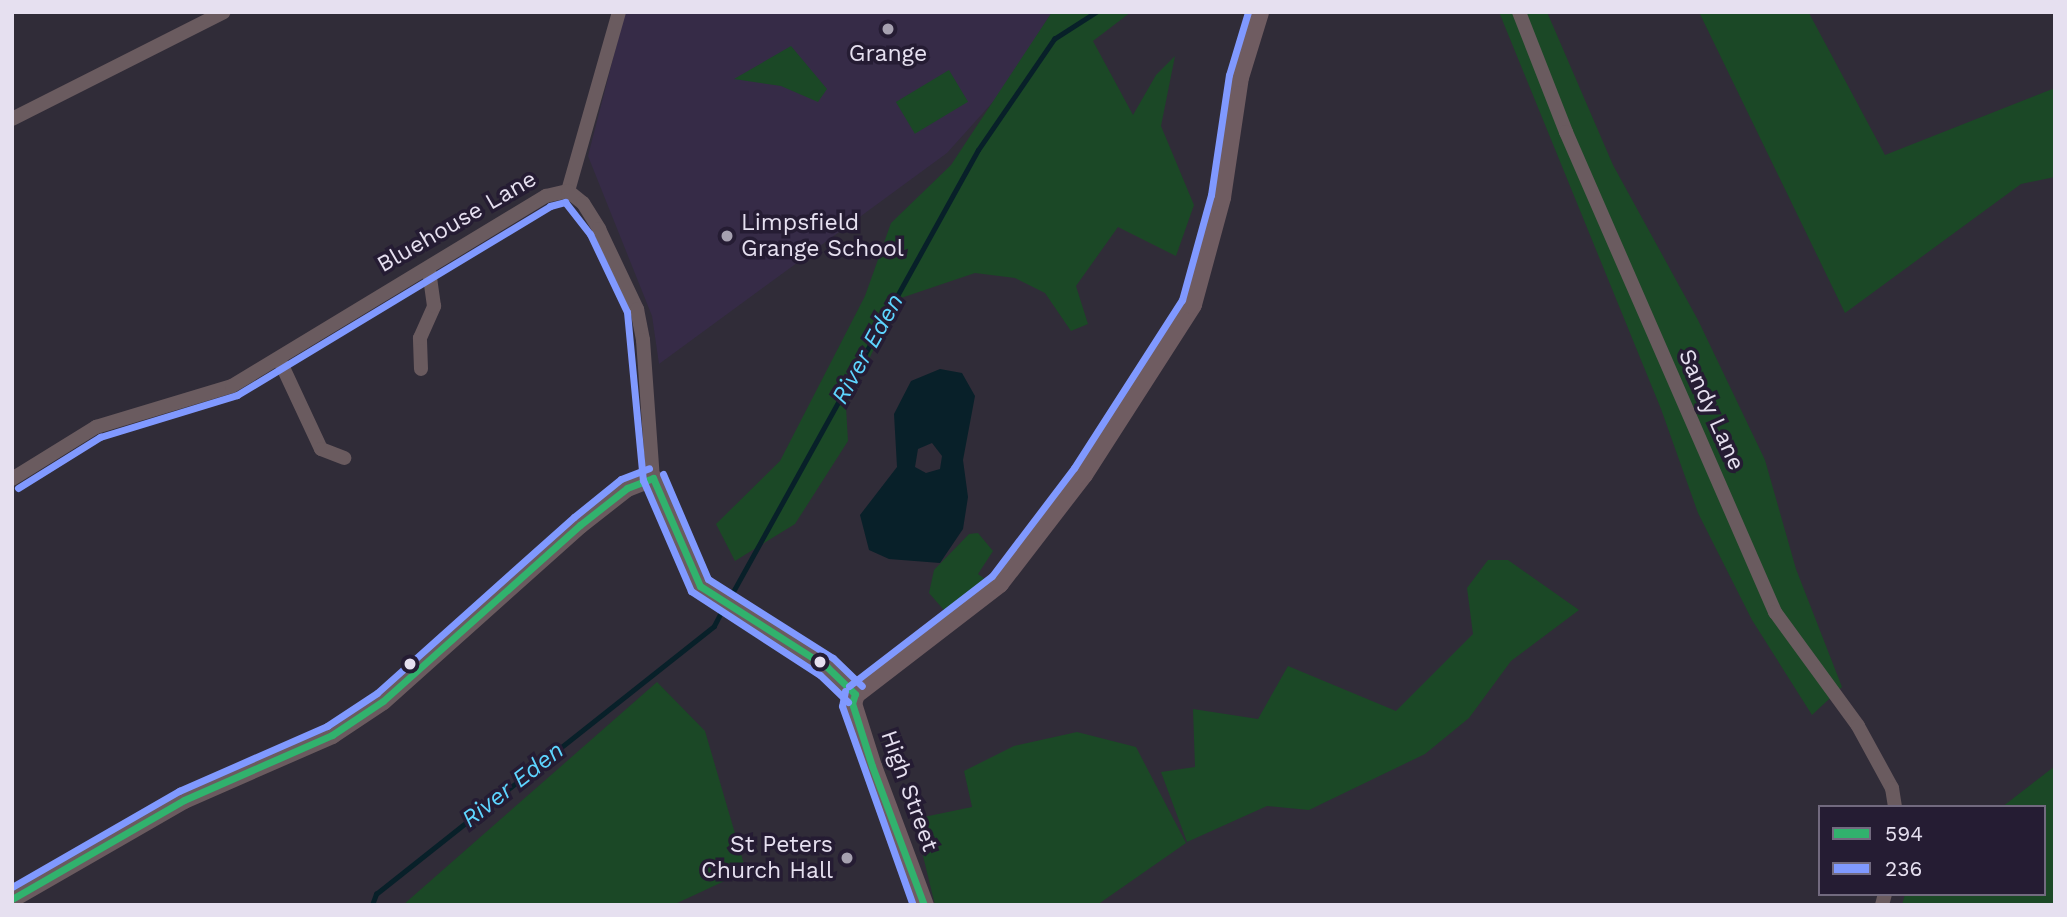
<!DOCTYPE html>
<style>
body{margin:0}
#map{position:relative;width:2067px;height:917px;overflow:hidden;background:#302c38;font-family:"Work Sans",sans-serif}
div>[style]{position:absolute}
.built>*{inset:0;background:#362b47}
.green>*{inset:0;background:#1b4826;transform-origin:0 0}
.water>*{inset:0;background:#082029}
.stream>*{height:4.5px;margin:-2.25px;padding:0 2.25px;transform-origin:2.25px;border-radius:2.25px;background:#082029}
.minor>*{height:14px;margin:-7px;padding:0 7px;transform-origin:7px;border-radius:7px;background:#6a5b5f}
.tertiary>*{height:18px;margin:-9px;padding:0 9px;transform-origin:9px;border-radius:9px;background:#6a5b5f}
.secondary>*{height:19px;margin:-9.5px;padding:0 9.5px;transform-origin:9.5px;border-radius:9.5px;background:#6f5c61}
.bus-1>*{height:7px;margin:-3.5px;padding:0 3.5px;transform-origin:3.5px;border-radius:3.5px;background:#31b26d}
.bus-2>*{height:7px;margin:-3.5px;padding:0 3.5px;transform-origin:3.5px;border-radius:3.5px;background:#8099ff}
.bus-3>*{height:7px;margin:-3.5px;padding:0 3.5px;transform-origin:3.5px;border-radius:3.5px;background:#8099ff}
.dots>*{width:19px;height:19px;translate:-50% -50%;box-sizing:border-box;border:4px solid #251c33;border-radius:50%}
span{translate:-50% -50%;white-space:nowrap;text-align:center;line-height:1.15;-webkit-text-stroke:7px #251c33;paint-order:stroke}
.poi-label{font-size:23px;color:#e6e0f0}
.left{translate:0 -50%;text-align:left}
.right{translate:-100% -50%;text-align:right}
.street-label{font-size:23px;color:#e6e0f0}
.water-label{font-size:24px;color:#5ed5ff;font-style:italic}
.frame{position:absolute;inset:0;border:14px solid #e6e0f0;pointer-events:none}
.legend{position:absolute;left:1818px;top:805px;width:228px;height:91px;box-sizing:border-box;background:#251c33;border:2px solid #726a7f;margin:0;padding:9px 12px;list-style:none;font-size:21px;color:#e6e0f0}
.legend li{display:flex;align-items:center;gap:14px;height:35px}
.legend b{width:35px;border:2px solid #726a7f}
</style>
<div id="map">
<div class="built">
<i style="clip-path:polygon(625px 12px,1052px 12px,1000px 94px,947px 153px,659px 364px,652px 316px,588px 156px)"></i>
</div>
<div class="green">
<i style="clip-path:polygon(1052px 12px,1131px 12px,1093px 41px,1133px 115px,1156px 75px,1175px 56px,1161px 126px,1194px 205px,1176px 256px,1118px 227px,1076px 286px,1088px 324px,1071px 331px,1045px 293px,1015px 278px,975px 273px,898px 299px,846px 407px,848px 441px,795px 524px,735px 561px,716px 524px,780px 461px,865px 296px,891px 223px,951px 165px)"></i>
<i style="clip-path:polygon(1499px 12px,1547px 12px,1613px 165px,1698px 320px,1765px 460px,1796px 569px,1842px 687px,1812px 715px,1752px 620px,1698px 513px,1661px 409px)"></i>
<i style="clip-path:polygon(1699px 12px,1809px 13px,1885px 155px,2055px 88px,2055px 177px,2021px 184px,1845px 313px)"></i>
<i style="clip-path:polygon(791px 46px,827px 89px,818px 102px,781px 86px,734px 79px)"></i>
<i style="left:949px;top:70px;width:37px;height:62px;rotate:59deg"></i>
<i style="clip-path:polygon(978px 533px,993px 551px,978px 574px,992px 584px,950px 617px,929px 593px,934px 570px,969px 534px)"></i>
<i style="clip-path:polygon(1488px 560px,1508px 560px,1579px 610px,1511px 661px,1469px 718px,1425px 754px,1309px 810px,1267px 806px,1187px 842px,1161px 772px,1195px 767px,1193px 709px,1258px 719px,1288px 666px,1396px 711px,1473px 634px,1467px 588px)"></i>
<i style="clip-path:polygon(657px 682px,705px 731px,746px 871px,673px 905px,403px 905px)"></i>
<i style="clip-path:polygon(1077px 732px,1136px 747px,1186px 843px,1097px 905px,935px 905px,914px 819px,972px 807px,964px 771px,1014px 746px)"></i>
<i style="clip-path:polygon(2055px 766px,2055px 905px,1902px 905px,1905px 894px,2044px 894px,2044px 807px,2002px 807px)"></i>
</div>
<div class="water">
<i style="clip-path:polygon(evenodd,940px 369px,962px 373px,975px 396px,963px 460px,968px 497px,963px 529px,940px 563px,889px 559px,869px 550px,860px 515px,897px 467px,894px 414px,911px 381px,940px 369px,932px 443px,942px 456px,940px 469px,926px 473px,915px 467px,918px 449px,932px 443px)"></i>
</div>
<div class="stream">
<i style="left:729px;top:599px;width:513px;rotate:-60.99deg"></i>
<i style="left:978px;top:150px;width:135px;rotate:-55.6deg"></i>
<i style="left:1054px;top:39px;width:50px;rotate:-32.7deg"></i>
<i style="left:372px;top:905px;width:12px;rotate:-70deg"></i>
<i style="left:376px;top:894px;width:431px;rotate:-38.4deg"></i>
<i style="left:714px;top:626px;width:13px;rotate:-63deg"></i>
</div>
<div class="minor">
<i style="left:1519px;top:12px;width:129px;rotate:68.6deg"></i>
<i style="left:1566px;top:132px;width:524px;rotate:66.47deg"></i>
<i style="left:1775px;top:612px;width:141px;rotate:53.9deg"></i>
<i style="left:1858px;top:726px;width:71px;rotate:61.3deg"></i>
<i style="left:1892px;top:788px;width:19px;rotate:81deg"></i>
<i style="left:12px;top:119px;width:237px;rotate:-26.8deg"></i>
<i style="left:568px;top:191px;width:186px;rotate:-74.1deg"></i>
<i style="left:280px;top:361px;width:97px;rotate:65deg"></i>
<i style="left:321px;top:449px;width:25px;rotate:21deg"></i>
<i style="left:421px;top:369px;width:31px;rotate:-92deg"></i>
<i style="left:420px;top:338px;width:35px;rotate:-66deg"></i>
<i style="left:434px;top:306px;width:37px;rotate:-98deg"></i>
<i style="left:12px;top:479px;width:99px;rotate:-31.8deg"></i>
<i style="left:96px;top:427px;width:142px;rotate:-16.8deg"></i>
<i style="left:232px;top:386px;width:367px;rotate:-31.2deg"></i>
<i style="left:546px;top:196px;width:23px;rotate:-13deg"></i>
<i style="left:568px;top:191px;width:19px;rotate:39deg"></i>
<i style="left:583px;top:203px;width:31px;rotate:58deg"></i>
<i style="left:599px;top:229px;width:89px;rotate:64.6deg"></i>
<i style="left:637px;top:309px;width:32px;rotate:79deg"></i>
<i style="left:643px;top:340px;width:138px;rotate:85.9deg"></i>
<i style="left:1882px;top:905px;width:11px;rotate:-75deg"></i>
</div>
<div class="tertiary">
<i style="left:12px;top:899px;width:198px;rotate:-29.9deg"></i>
<i style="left:184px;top:800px;width:162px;rotate:-23.7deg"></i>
<i style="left:332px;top:735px;width:61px;rotate:-33.7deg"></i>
<i style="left:383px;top:701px;width:264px;rotate:-41.8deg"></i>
<i style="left:580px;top:525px;width:60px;rotate:-38.2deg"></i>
<i style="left:627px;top:488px;width:28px;rotate:-21deg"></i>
<i style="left:653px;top:478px;width:118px;rotate:66.5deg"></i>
<i style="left:700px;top:586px;width:151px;rotate:32.5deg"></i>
<i style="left:827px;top:667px;width:39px;rotate:44deg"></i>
</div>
<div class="secondary">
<i style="left:924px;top:905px;width:148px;rotate:-110.5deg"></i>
<i style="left:872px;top:766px;width:66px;rotate:-107.6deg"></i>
<i style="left:852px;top:703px;width:9px;rotate:-72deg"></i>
<i style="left:855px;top:694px;width:182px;rotate:-37.6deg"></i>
<i style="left:999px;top:583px;width:138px;rotate:-52.4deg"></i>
<i style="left:1083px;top:474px;width:202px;rotate:-57.3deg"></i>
<i style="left:1192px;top:304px;width:111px;rotate:-74.8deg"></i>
<i style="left:1221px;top:197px;width:121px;rotate:-81.5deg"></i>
<i style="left:1239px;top:77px;width:68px;rotate:-72.9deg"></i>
</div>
<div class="bus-1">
<i style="left:653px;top:478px;width:118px;rotate:66.5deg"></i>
<i style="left:700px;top:586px;width:151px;rotate:32.5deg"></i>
<i style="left:827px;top:667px;width:39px;rotate:44deg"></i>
<i style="left:855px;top:694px;width:9px;rotate:108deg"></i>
<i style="left:852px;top:703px;width:66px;rotate:72.4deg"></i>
<i style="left:872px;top:766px;width:148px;rotate:69.5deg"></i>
<i style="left:12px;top:899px;width:198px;rotate:-29.9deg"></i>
<i style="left:184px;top:800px;width:162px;rotate:-23.7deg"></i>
<i style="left:332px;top:735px;width:61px;rotate:-33.7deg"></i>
<i style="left:383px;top:701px;width:264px;rotate:-41.8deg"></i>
<i style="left:580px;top:525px;width:60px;rotate:-38.2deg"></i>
<i style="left:627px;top:488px;width:28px;rotate:-21deg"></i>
</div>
<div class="bus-2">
<i style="left:18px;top:488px;width:97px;rotate:-31.9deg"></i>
<i style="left:100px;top:437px;width:143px;rotate:-17deg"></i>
<i style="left:237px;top:395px;width:366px;rotate:-31.1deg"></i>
<i style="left:550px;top:206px;width:16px;rotate:-15deg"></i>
<i style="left:565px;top:202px;width:41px;rotate:52deg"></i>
<i style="left:590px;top:234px;width:86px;rotate:64.6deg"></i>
<i style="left:627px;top:312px;width:169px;rotate:84.6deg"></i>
<i style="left:643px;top:480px;width:121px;rotate:66.6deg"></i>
<i style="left:691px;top:591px;width:154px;rotate:33.1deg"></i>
<i style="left:820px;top:675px;width:39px;rotate:44deg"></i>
<i style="left:845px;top:691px;width:15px;rotate:101deg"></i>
<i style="left:842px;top:706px;width:211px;rotate:70.4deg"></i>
</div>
<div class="bus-3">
<i style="left:663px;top:474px;width:114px;rotate:66.8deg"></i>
<i style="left:708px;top:579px;width:148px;rotate:32.3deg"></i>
<i style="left:833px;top:658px;width:40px;rotate:44deg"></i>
<i style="left:849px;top:686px;width:180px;rotate:-37.6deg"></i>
<i style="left:992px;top:576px;width:136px;rotate:-52.8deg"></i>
<i style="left:1074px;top:468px;width:200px;rotate:-57.3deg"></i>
<i style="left:1182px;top:300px;width:109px;rotate:-74.6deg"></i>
<i style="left:1211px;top:195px;width:121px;rotate:-81.5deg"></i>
<i style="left:1229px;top:75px;width:66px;rotate:-73.2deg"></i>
<i style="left:12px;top:887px;width:193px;rotate:-29.9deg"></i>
<i style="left:179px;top:791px;width:162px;rotate:-23.7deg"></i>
<i style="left:327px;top:726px;width:60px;rotate:-33.4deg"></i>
<i style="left:377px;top:693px;width:264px;rotate:-41.8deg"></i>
<i style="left:574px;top:517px;width:60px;rotate:-39deg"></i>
<i style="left:621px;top:479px;width:30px;rotate:-21deg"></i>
</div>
<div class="dots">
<i style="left:888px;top:29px;background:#a6a1b0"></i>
<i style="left:727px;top:236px;background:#a6a1b0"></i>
<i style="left:820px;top:662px;background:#e6e0f0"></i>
<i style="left:410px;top:664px;background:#e6e0f0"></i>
<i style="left:847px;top:858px;background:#a6a1b0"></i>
</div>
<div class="poi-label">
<span style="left:888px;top:54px">Grange</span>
<span class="left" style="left:741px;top:236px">Limpsfield<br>Grange School</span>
<span class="right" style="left:833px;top:858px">St Peters<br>Church Hall</span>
</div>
<div class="street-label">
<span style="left:457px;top:222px;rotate:-30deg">Bluehouse Lane</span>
<span style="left:1711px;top:410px;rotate:66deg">Sandy Lane</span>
<span style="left:909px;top:791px;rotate:70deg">High Street</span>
</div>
<div class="water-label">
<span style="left:868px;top:349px;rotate:-61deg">River Eden</span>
<span style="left:513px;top:785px;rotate:-38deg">River Eden</span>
</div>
<div class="frame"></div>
<ul class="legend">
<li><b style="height:9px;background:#31b26d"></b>594</li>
<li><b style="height:9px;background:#8099ff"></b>236</li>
</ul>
</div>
